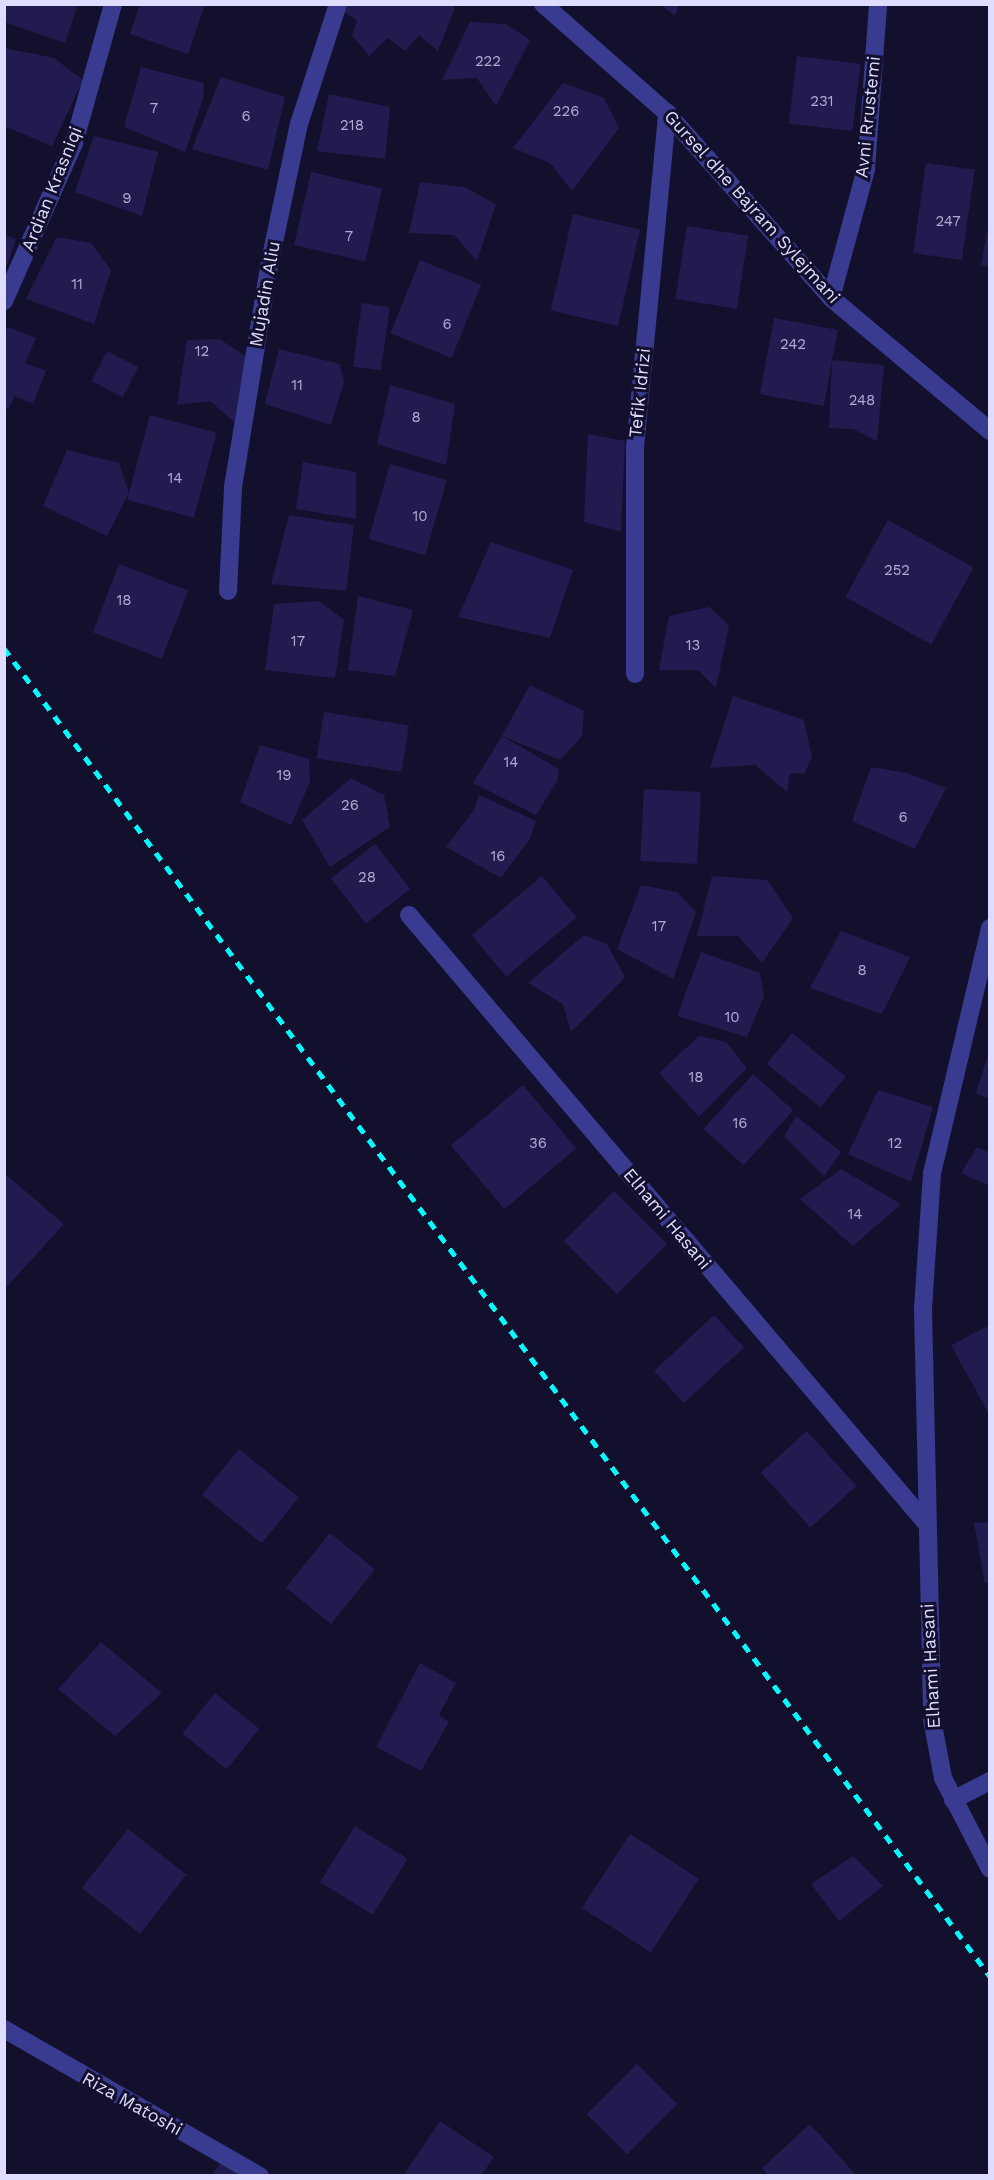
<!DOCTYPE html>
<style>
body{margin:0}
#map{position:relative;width:994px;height:2180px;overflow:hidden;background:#13102d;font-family:"Work Sans",sans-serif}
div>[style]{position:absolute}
.building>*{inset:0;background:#221b50;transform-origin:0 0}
.minor>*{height:18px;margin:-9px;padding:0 9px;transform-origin:9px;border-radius:9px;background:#383b8f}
.rail>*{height:4.5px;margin-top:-2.25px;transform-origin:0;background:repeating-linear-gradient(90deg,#08f8ff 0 9px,transparent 0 17px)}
span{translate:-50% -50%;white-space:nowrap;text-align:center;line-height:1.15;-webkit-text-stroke:6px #13102d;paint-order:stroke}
.number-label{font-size:15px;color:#afacd3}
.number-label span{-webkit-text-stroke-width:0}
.street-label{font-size:18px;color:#dedcff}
.frame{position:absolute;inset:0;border:6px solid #dedcff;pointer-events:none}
</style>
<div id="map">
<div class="building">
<i style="clip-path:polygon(4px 4px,78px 4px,65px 43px,4px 22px)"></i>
<i style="clip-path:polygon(140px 4px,205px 4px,188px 54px,130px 34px)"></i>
<i style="clip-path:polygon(349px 4px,451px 4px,455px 7px,438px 51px,419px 35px,405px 51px,388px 38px,369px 56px,352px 35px,357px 20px,344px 12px)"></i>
<i style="clip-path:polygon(660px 4px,679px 4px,675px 16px)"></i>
<i style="clip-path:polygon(470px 22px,506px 24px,530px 40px,496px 106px,477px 78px,442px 80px)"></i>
<i style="clip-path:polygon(4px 48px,54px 58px,83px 80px,52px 146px,4px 126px)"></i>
<i style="left:797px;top:56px;width:64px;height:68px;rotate:7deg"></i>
<i style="clip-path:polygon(141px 67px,204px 83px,203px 99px,185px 152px,124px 127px)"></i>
<i style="clip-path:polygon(221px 77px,285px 97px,268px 170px,192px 149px)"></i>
<i style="clip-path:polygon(563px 83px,604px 98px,619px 128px,572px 191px,550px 163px,513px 148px)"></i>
<i style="clip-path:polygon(329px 94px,390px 107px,385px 159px,317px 151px)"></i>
<i style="clip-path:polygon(94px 136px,158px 152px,142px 216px,75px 192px)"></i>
<i style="left:926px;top:163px;width:49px;height:91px;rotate:8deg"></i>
<i style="left:311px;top:172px;width:73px;height:75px;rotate:13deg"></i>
<i style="clip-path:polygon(420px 182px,464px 187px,496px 204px,477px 261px,454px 235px,409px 233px)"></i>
<i style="left:573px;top:214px;width:69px;height:99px;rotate:13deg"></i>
<i style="clip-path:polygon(990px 217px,990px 267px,981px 265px)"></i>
<i style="left:687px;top:226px;width:62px;height:74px;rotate:9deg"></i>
<i style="clip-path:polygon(4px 235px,16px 239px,5px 270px,4px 270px)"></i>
<i style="clip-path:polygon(57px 237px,91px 243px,111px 270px,94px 324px,26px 299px)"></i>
<i style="left:420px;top:260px;width:66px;height:79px;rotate:22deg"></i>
<i style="left:362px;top:303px;width:28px;height:64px;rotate:8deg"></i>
<i style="clip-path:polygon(774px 318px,838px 330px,832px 360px,884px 365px,877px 441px,853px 429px,829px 428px,832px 360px,824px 406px,760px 394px)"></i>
<i style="clip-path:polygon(8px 327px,36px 338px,25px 363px,46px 371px,33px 404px,15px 396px,8px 409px,4px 407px,4px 334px)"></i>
<i style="clip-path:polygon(219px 339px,246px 356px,234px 422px,210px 401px,177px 405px,187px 340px)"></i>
<i style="clip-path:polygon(279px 349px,340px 364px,344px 382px,331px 425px,265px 404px)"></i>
<i style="left:107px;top:351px;width:35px;height:34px;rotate:27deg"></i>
<i style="clip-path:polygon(390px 385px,455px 404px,446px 465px,377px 444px)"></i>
<i style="left:150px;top:415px;width:69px;height:88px;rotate:15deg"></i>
<i style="clip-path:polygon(588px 434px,625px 441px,621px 532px,584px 522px)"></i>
<i style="clip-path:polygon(67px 450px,119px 463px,129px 493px,107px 536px,43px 506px)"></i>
<i style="clip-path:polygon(303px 462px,356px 472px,356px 519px,296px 509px)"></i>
<i style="left:390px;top:464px;width:59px;height:78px;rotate:16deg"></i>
<i style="clip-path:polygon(289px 515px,354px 525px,346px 591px,271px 584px)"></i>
<i style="left:888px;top:520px;width:98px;height:88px;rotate:29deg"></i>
<i style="clip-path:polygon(491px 542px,573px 570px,550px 638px,458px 617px)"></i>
<i style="left:119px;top:564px;width:74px;height:73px;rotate:21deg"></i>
<i style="clip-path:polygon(358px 596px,413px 610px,395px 676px,348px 670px)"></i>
<i style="clip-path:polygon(319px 601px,344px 620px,335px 678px,265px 670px,274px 604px)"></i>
<i style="clip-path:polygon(709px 607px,729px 625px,716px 688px,698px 670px,659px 670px,669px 616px)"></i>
<i style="clip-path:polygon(530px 685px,584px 711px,582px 736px,560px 760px,502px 736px)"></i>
<i style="clip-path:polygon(733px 696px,804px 720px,812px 757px,804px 774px,790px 773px,787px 792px,755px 765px,710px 768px)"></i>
<i style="left:324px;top:712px;width:86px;height:47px;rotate:9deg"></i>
<i style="clip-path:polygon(502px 736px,559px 769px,557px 781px,536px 815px,473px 783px)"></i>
<i style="clip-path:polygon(260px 745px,309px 759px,310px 782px,291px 825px,240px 802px)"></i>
<i style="clip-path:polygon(871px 767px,907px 773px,946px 788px,915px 849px,852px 821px)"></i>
<i style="clip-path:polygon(351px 778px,384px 795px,390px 827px,330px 867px,302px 820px)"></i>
<i style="left:644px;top:789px;width:57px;height:72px;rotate:3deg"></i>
<i style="clip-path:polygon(479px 795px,536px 821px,530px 839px,501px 878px,446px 847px,474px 810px)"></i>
<i style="left:375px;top:844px;width:57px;height:56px;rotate:52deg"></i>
<i style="left:542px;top:876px;width:54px;height:92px;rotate:50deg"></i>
<i style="clip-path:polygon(712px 876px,767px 880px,793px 918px,762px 963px,738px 936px,697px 936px)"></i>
<i style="clip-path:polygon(641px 885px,677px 892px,696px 912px,673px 979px,617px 949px)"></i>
<i style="clip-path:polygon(841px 931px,910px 957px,882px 1014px,810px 988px)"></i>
<i style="clip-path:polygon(584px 935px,607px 944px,625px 977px,571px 1032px,563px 1004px,528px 983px)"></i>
<i style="clip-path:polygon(701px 952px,760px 973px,764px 996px,747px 1037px,677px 1016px)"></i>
<i style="left:792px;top:1033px;width:69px;height:40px;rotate:39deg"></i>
<i style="clip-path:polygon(699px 1036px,726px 1042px,747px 1068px,699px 1117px,659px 1073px)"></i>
<i style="clip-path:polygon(990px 1049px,990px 1099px,976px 1093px)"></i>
<i style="left:753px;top:1074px;width:54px;height:74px;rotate:42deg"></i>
<i style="left:523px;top:1085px;width:83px;height:94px;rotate:50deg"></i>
<i style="clip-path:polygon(878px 1090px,933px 1107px,911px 1182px,848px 1154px)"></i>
<i style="clip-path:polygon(796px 1116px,841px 1152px,824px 1176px,784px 1136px)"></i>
<i style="clip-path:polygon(977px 1147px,990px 1153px,990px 1186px,961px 1173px)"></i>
<i style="clip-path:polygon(841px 1169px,901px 1204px,853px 1246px,800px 1199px)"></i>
<i style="clip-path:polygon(4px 1173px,64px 1224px,4px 1290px)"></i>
<i style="left:614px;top:1191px;width:75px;height:71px;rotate:45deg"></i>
<i style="left:714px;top:1315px;width:44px;height:82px;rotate:47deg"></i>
<i style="clip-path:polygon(990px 1325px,990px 1416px,951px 1345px)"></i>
<i style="left:807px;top:1431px;width:74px;height:62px;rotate:48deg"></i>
<i style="left:239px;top:1449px;width:77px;height:59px;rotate:39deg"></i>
<i style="clip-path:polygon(990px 1522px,990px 1582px,985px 1583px,974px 1523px)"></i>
<i style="left:330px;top:1533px;width:58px;height:70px;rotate:39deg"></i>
<i style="clip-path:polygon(101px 1642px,162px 1693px,115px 1736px,58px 1689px)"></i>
<i style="clip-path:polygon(420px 1663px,456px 1683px,439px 1715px,449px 1722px,421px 1771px,376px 1747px)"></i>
<i style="left:215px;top:1693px;width:57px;height:52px;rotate:39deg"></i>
<i style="left:355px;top:1826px;width:62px;height:66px;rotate:32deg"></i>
<i style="left:128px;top:1829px;width:74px;height:75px;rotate:38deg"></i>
<i style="left:630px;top:1834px;width:82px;height:88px;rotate:33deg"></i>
<i style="clip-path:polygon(853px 1856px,883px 1886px,839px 1921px,811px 1884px)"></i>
<i style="left:637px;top:2064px;width:57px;height:71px;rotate:45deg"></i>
<i style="clip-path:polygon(440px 2121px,494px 2157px,481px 2176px,403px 2176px)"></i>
<i style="clip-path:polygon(810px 2124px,857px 2176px,769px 2176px,762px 2168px)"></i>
<i style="clip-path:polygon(222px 2161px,245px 2176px,211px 2176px)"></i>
</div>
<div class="minor">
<i style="left:543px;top:4px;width:165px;rotate:41.3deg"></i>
<i style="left:667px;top:113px;width:247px;rotate:48.4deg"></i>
<i style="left:831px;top:298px;width:207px;rotate:39.9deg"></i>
<i style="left:831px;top:298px;width:134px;rotate:-74.8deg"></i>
<i style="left:866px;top:169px;width:165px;rotate:-85.8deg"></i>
<i style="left:4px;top:301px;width:173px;rotate:-66.1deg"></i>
<i style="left:74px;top:143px;width:144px;rotate:-74.3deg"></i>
<i style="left:228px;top:591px;width:104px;rotate:-87.2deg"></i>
<i style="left:233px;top:487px;width:224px;rotate:-80.7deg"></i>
<i style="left:269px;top:266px;width:145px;rotate:-78.1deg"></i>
<i style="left:299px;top:124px;width:126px;rotate:-72deg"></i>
<i style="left:635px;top:674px;width:226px;rotate:-90deg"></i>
<i style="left:635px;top:448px;width:337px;rotate:-84.5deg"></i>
<i style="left:409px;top:915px;width:798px;rotate:49.62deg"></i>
<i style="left:990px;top:928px;width:252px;rotate:103.3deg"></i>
<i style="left:932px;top:1173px;width:136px;rotate:93.8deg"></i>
<i style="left:923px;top:1309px;width:410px;rotate:88.7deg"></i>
<i style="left:932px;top:1719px;width:60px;rotate:79.4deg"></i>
<i style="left:943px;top:1778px;width:102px;rotate:62.7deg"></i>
<i style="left:953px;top:1800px;width:42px;rotate:-27.2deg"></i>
<i style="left:4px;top:2029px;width:295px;rotate:29.9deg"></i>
</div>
<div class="rail">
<i style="left:4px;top:648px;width:1654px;rotate:53.41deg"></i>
</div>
<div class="number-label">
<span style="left:488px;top:62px">222</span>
<span style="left:822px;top:102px">231</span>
<span style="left:154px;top:109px">7</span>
<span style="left:566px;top:112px">226</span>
<span style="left:246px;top:117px">6</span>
<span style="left:352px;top:126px">218</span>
<span style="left:127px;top:199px">9</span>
<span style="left:948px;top:222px">247</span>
<span style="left:349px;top:237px">7</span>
<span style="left:77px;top:285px">11</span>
<span style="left:447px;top:325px">6</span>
<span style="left:793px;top:345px">242</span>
<span style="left:202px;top:352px">12</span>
<span style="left:297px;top:386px">11</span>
<span style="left:862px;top:401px">248</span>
<span style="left:416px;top:418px">8</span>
<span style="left:175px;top:479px">14</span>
<span style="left:420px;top:517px">10</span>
<span style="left:897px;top:571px">252</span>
<span style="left:124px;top:601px">18</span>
<span style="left:298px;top:642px">17</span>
<span style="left:693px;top:646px">13</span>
<span style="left:511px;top:763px">14</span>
<span style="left:284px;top:776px">19</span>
<span style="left:350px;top:806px">26</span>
<span style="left:903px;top:818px">6</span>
<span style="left:498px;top:857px">16</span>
<span style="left:367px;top:878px">28</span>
<span style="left:659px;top:927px">17</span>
<span style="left:862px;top:971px">8</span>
<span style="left:732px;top:1018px">10</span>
<span style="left:696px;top:1078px">18</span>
<span style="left:740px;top:1124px">16</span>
<span style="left:538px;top:1144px">36</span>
<span style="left:895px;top:1144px">12</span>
<span style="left:855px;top:1215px">14</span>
</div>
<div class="street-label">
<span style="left:868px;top:117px;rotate:-84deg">Avni Rrustemi</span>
<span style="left:52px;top:189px;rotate:-68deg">Ardian Krasniqi</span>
<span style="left:752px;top:207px;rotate:48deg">Gursel dhe Bajram Sylejmani</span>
<span style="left:265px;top:294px;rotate:-80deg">Mujadin Aliu</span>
<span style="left:640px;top:393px;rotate:-84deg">Tefik Idrizi</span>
<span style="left:667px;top:1219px;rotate:50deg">Elhami Hasani</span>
<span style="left:931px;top:1666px;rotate:-93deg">Elhami Hasani</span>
<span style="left:132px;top:2104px;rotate:29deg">Riza Matoshi</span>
</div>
<div class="frame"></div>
</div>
